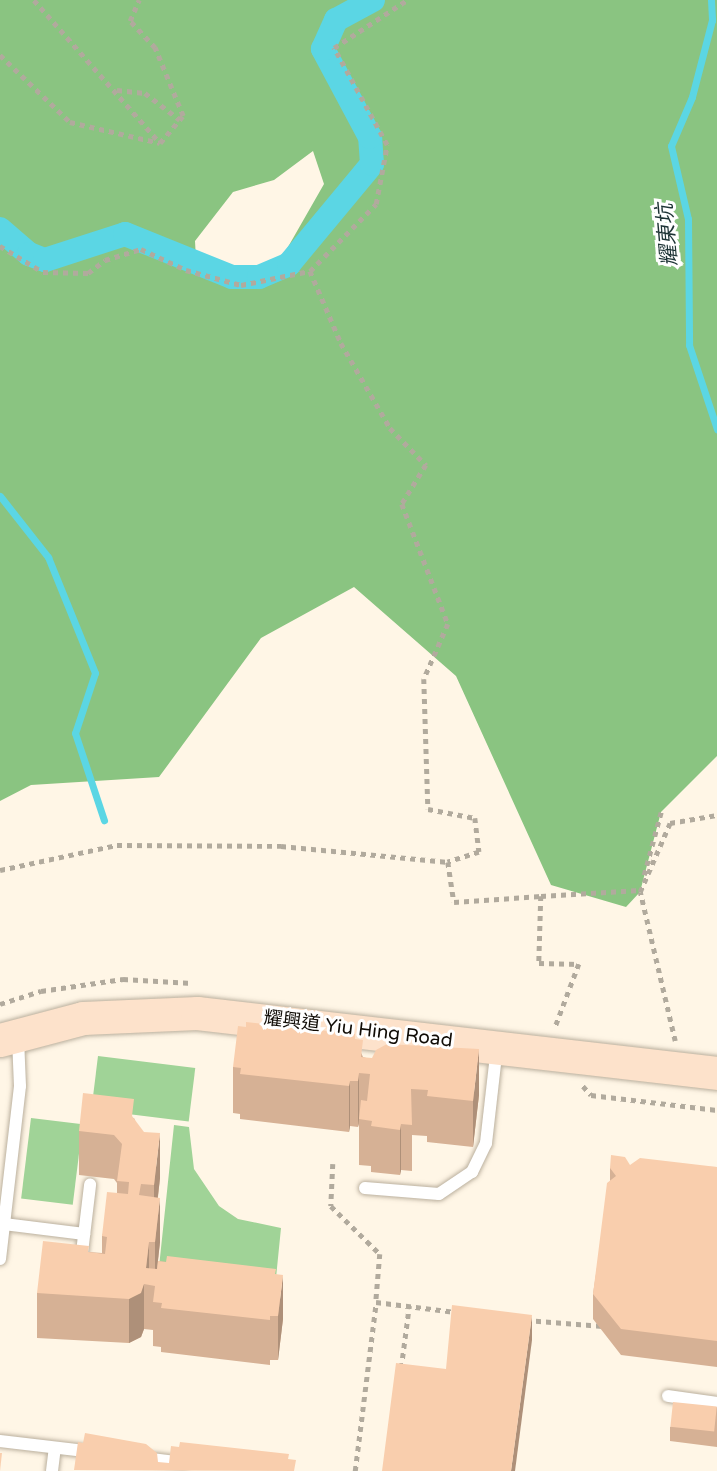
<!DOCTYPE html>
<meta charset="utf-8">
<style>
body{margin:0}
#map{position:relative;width:717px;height:1471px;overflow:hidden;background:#fff6e6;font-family:"Varela Round","Noto Sans TC",sans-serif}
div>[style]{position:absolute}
.green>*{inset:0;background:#a0d397;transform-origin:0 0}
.forest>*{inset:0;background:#8ac481}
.stream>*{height:7px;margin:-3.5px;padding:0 3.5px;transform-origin:3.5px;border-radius:3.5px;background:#5bd6e4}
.canal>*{height:24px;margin:-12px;padding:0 12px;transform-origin:12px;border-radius:12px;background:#5bd6e4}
.path>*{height:4.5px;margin-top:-2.25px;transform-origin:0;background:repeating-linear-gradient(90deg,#b1aa9d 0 5px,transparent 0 10px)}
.roads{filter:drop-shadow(0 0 2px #bbb09e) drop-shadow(0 0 2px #bbb09e)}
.lane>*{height:12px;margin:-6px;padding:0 6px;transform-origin:6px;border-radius:6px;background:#fff}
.secondary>*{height:33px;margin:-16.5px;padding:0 16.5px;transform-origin:16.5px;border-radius:16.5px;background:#fde2cb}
.wall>*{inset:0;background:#d6b195}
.shaded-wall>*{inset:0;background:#ae9079}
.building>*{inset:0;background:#f9cead;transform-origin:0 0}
span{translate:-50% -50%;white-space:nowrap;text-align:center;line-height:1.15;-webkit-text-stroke:6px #fff;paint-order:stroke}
.street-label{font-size:19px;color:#100c06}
.water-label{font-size:21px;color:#1d3335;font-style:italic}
</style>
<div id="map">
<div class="green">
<i style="left:98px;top:1056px;width:98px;height:54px;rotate:7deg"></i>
<i style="left:31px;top:1118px;width:52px;height:81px;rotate:7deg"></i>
<i style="clip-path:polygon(174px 1125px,189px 1127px,194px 1169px,219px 1206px,238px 1219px,281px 1228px,274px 1298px,157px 1286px)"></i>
</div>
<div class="forest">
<i style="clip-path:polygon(evenodd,0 0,717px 0,717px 756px,661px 812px,640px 892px,626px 907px,551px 885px,456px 676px,354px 587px,261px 638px,159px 777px,31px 785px,0 801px,0 0,313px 151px,324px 184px,280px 261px,242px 273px,196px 259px,195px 241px,233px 192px,274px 180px,313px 151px)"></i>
</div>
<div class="stream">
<i style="left:711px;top:0;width:20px;rotate:87deg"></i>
<i style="left:712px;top:20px;width:80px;rotate:104.6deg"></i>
<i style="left:692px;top:97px;width:53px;rotate:113.2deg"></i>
<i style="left:671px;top:146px;width:75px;rotate:76.9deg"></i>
<i style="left:688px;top:219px;width:126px;rotate:89.5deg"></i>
<i style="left:689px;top:345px;width:89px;rotate:71.6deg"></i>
<i style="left:0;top:496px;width:78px;rotate:51.8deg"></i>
<i style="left:48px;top:557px;width:125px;rotate:67.9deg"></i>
<i style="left:95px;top:673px;width:63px;rotate:108.4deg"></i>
<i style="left:75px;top:733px;width:92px;rotate:71.6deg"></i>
</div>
<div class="canal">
<i style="left:0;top:229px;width:38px;rotate:41deg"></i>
<i style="left:29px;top:254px;width:17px;rotate:21deg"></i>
<i style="left:45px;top:260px;width:84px;rotate:-18deg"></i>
<i style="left:125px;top:234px;width:115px;rotate:21.9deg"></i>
<i style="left:232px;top:277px;width:27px"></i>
<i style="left:259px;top:277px;width:33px;rotate:-23deg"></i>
<i style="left:289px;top:264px;width:130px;rotate:-50.3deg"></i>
<i style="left:372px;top:164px;width:27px;rotate:-94deg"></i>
<i style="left:370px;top:137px;width:100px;rotate:-118.1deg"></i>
<i style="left:323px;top:49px;width:32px;rotate:-66deg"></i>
<i style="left:336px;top:20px;width:42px;rotate:-28.4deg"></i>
</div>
<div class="path">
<i style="left:34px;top:0;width:191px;rotate:48.6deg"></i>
<i style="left:0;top:55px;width:97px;rotate:43.7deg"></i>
<i style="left:70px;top:122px;width:92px;rotate:13.1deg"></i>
<i style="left:160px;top:143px;width:35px;rotate:-50deg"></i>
<i style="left:183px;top:116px;width:74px;rotate:-112.4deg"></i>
<i style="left:155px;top:48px;width:37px;rotate:-133deg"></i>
<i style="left:130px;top:21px;width:23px;rotate:-67deg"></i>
<i style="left:117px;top:90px;width:28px;rotate:6deg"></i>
<i style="left:145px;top:93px;width:44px;rotate:37.6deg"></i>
<i style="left:0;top:246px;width:50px;rotate:31.2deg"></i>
<i style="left:43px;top:272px;width:45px;rotate:1.3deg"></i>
<i style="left:88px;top:273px;width:21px;rotate:-37deg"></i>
<i style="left:105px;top:260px;width:38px;rotate:-17deg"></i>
<i style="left:141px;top:249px;width:50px;rotate:25deg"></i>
<i style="left:186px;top:270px;width:57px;rotate:15.3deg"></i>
<i style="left:241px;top:285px;width:70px;rotate:-11.5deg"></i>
<i style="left:310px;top:271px;width:94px;rotate:-45.4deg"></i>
<i style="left:376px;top:204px;width:60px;rotate:-79.4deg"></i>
<i style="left:387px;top:145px;width:111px;rotate:-118.7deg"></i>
<i style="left:334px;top:48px;width:87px;rotate:-33.3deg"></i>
<i style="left:310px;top:271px;width:78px;rotate:66.7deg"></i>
<i style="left:341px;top:343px;width:98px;rotate:60deg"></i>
<i style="left:390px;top:428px;width:52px;rotate:45.8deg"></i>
<i style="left:426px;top:465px;width:46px;rotate:121.6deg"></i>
<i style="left:402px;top:504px;width:129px;rotate:69deg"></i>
<i style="left:448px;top:624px;width:60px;rotate:113.6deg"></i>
<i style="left:424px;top:679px;width:130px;rotate:88.2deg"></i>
<i style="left:428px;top:809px;width:48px;rotate:10.8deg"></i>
<i style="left:475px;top:818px;width:34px;rotate:83deg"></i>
<i style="left:479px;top:852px;width:33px;rotate:162deg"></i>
<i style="left:448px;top:862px;width:40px;rotate:81.5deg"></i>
<i style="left:454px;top:902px;width:87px;rotate:-3.9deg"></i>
<i style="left:541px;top:896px;width:67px;rotate:91.7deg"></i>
<i style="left:539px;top:963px;width:40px;rotate:1.4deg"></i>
<i style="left:579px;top:964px;width:68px;rotate:110.6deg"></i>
<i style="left:0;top:870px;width:120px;rotate:-12.1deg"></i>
<i style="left:117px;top:845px;width:164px;rotate:0.3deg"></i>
<i style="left:281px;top:846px;width:168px;rotate:5.5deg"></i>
<i style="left:644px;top:875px;width:65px;rotate:-74.9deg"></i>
<i style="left:541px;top:896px;width:99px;rotate:-3.5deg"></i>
<i style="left:0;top:1004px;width:43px;rotate:-17.6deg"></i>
<i style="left:41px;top:991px;width:83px;rotate:-8.3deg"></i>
<i style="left:123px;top:979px;width:69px;rotate:3.3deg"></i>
<i style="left:675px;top:1041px;width:153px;rotate:-103.2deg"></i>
<i style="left:640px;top:892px;width:75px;rotate:-66.5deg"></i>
<i style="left:670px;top:823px;width:48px;rotate:-9.7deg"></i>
<i style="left:583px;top:1086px;width:12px;rotate:48deg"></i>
<i style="left:591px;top:1095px;width:127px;rotate:6.8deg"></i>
<i style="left:333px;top:1164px;width:42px;rotate:92.7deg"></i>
<i style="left:331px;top:1206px;width:69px;rotate:44.4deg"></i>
<i style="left:380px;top:1254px;width:48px;rotate:94.8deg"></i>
<i style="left:526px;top:1320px;width:77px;rotate:4.5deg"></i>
<i style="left:401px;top:1368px;width:63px;rotate:-82.6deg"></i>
<i style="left:355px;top:1471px;width:170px;rotate:-82.9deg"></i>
<i style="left:376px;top:1302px;width:80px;rotate:7.2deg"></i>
</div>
<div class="roads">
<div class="lane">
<i style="left:365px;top:1188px;width:74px;rotate:4.6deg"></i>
<i style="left:439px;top:1194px;width:40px;rotate:-34deg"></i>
<i style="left:472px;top:1172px;width:32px;rotate:-64deg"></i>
<i style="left:486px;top:1143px;width:97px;rotate:-83.5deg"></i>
<i style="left:4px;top:1224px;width:81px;rotate:7.1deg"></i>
<i style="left:0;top:1259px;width:174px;rotate:-83.4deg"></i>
<i style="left:20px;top:1086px;width:48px;rotate:-92.4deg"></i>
<i style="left:81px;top:1261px;width:77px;rotate:-83.2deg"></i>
<i style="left:668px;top:1396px;width:49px;rotate:8.1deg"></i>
<i style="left:0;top:1441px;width:94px;rotate:6.7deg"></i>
<i style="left:143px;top:1458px;width:41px;rotate:7deg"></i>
<i style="left:52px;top:1471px;width:23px;rotate:-83deg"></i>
</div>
<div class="secondary">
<i style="left:0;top:1040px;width:86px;rotate:-14.8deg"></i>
<i style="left:83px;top:1018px;width:114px;rotate:-2.5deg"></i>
<i style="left:197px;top:1013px;width:523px;rotate:6.58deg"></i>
</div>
</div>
<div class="wall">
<i style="clip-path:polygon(355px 1039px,363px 1057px,479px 1095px,473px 1147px,427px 1142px,427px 1136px,412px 1135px,412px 1171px,401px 1170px,400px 1175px,371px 1172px,371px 1166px,359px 1165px,359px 1124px,358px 1127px,350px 1126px,349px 1132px,240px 1119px,240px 1114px,233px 1113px,233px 1067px)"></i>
<i style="clip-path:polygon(134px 1118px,160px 1178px,158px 1197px,160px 1242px,158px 1261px,276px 1274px,283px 1319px,278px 1360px,270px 1360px,270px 1365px,161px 1352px,161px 1347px,153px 1346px,153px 1330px,144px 1329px,141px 1337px,129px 1343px,37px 1338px,37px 1293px,89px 1252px,102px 1253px,102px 1236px,117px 1193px,117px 1183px,114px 1179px,79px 1175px,79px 1131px)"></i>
<i style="clip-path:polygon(630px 1165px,717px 1167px,717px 1367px,621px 1355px,593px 1319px,593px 1294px,610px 1181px,610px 1168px)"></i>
<i style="clip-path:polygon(717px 1407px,717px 1447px,670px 1441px,670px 1427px)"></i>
</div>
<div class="shaded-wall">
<i style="clip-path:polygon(479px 1049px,479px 1095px,473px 1147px,473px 1101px)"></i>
<i style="clip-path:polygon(359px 1073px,359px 1119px,358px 1127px,358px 1081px)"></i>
<i style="clip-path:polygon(350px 1081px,350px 1126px,349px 1132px,349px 1086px)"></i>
<i style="clip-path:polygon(401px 1124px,401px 1170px,400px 1175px,400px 1130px)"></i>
<i style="clip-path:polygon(160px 1133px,160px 1178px,154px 1229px,154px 1185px)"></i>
<i style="clip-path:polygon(160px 1198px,160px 1242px,155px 1286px,155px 1242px)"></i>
<i style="clip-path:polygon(149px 1242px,149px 1285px,146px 1268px)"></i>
<i style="clip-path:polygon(283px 1275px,283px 1319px,278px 1360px,278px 1316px)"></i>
<i style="clip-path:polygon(144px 1284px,144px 1329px,141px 1337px,129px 1343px,129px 1299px)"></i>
<i style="clip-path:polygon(532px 1315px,532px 1340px,515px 1471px,511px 1471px)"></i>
</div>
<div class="building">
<i style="clip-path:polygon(246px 1022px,355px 1034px,355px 1039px,363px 1040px,361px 1057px,372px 1058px,376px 1050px,387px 1044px,479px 1049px,473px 1101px,427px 1096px,428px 1090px,411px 1089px,412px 1125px,401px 1124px,400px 1130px,371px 1126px,372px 1121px,359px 1119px,361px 1100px,367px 1101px,370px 1074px,359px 1073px,358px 1081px,350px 1081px,349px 1086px,240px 1074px,241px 1068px,233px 1067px,238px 1026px,246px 1027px)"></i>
<i style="clip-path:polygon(83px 1093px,134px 1099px,132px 1116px,144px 1132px,160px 1133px,154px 1185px,141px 1184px,139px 1195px,160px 1198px,155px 1242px,149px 1242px,146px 1268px,157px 1269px,158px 1261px,166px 1262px,167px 1256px,276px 1269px,275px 1274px,283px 1275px,278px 1316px,270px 1316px,270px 1320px,161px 1308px,162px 1303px,153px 1302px,155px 1286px,144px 1284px,141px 1293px,129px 1299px,37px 1293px,43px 1241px,89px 1246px,88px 1252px,105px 1254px,107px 1237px,102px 1236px,107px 1192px,128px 1194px,129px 1182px,117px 1181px,122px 1144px,114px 1135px,79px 1131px)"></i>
<i style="clip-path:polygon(611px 1155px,625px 1157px,630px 1165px,640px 1158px,717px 1167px,717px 1341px,621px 1329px,593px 1294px,607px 1183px,616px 1176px,610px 1168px)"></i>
<i style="clip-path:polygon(452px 1305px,532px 1315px,511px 1471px,382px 1471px,396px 1363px,446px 1369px)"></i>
<i style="left:673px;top:1402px;width:44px;height:25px;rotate:6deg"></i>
<i style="clip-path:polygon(85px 1433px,146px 1444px,157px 1453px,158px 1462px,169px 1463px,171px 1446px,179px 1447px,180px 1442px,289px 1454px,288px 1459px,296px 1460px,294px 1471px,74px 1470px,78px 1442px,83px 1443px)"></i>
<i style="clip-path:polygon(0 1453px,2px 1453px,0 1471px)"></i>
</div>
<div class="street-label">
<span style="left:358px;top:1030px;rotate:7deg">耀興道 Yiu Hing Road</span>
</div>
<div class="water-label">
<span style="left:668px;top:235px;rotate:-95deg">耀東坑</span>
</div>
</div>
